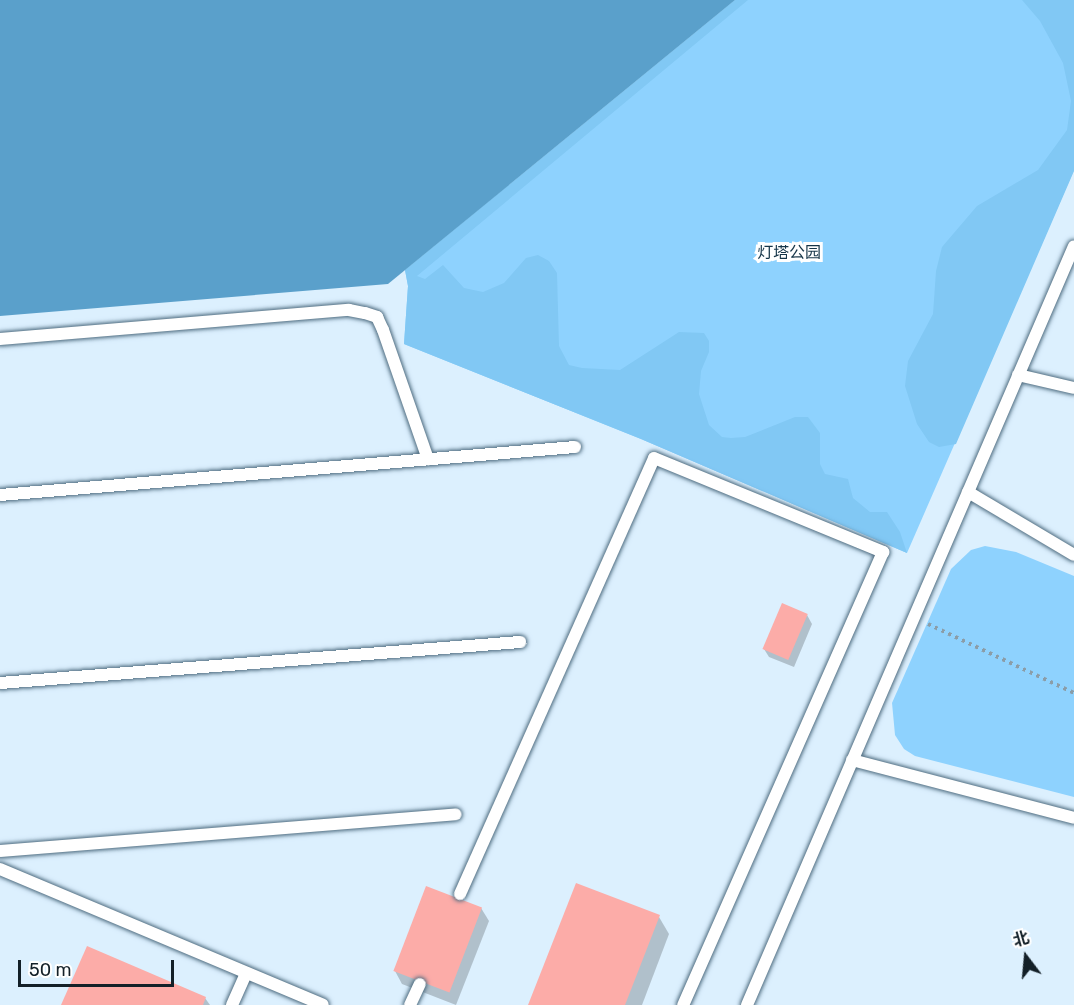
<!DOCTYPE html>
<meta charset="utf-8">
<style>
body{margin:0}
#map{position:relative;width:1074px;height:1005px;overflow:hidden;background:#dcf0fe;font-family:Rubik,"Noto Sans SC",sans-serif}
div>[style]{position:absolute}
.green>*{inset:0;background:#8ed2fe}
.forest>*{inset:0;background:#81c8f4}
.water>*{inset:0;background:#5aa0cb}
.shadow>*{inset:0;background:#0003}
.building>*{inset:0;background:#fcaca8;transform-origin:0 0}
.path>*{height:4px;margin-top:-2px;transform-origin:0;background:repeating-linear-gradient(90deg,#8b9da8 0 3px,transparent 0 7.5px)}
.roads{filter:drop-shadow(0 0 2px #4e6c80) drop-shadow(0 0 2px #4e6c80)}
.service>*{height:12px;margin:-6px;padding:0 6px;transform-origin:6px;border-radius:6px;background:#fff}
span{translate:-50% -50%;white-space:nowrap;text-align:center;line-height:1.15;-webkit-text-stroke:6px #fff;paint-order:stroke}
.park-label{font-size:16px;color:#163548}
.north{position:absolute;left:996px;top:927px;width:60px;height:60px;-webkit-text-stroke:4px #fff;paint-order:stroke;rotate:344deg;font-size:16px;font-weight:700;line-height:24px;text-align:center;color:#132028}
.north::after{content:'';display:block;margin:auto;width:21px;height:27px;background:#132028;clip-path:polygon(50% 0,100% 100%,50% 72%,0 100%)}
.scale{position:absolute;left:18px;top:960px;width:156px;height:27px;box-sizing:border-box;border:3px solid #132028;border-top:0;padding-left:8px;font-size:18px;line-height:21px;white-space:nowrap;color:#132028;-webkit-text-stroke:4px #fff;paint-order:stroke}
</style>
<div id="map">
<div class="green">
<i style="clip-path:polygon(735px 0,1074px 0,1074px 170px,907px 553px,641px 439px,404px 344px,408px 286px,405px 270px)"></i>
<i style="clip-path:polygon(985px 546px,1016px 552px,1074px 576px,1074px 797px,915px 756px,904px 749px,895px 735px,892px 703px,951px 569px,971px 550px)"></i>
</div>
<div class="forest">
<i style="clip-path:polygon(735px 0,748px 0,417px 276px,425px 279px,443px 265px,464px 288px,483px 292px,504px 283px,526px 258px,538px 255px,549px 261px,557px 273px,559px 346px,569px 365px,582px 368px,620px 370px,679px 332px,704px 333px,709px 341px,709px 352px,701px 371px,699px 394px,709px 425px,722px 437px,731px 438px,745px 437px,795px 417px,808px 417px,820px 433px,820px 464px,825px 474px,848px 479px,853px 498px,870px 512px,887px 512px,900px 532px,907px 553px,641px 439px,404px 344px,408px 286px,405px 270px)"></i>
<i style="clip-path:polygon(1022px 0,1074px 0,1074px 171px,956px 444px,939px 447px,929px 442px,917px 424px,905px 386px,908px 361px,933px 314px,936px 271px,942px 247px,977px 206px,1038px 170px,1067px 130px,1071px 101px,1063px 63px,1040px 21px)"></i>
</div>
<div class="water">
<i style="clip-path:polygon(0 0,735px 0,388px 284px,0 316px)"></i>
</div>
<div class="shadow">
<i style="clip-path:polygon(807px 615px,812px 624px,794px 667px,769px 657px,764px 649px)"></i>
<i style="clip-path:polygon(481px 908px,489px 921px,456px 1005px,402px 984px,395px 971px)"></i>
<i style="clip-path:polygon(659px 917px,669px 934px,642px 1005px,530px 1005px)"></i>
<i style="clip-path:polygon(205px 998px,210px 1005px,63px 1005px)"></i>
</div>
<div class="building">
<i style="left:782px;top:603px;width:28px;height:50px;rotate:23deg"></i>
<i style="clip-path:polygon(576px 883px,660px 915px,625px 1005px,528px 1005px)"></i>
<i style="left:426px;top:886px;width:60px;height:91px;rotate:21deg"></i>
<i style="clip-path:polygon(87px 946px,206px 997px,203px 1005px,61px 1005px)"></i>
</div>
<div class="path">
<i style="left:928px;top:624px;width:161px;rotate:25.3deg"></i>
</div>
<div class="roads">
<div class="service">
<i style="left:0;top:339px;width:350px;rotate:-4.8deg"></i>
<i style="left:349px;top:310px;width:16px;rotate:11deg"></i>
<i style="left:365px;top:313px;width:13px;rotate:18deg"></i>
<i style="left:377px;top:317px;width:14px;rotate:65deg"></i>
<i style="left:383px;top:330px;width:137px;rotate:70.8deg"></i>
<i style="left:1018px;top:375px;width:57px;rotate:13.1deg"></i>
<i style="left:968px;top:492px;width:123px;rotate:30.7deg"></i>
<i style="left:0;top:495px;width:577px;rotate:-4.77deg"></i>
<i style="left:0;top:683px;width:522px;rotate:-4.51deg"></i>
<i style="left:852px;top:760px;width:229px;rotate:14.6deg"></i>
<i style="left:0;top:851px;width:457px;rotate:-4.6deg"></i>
<i style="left:0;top:869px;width:350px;rotate:22.8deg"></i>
<i style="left:460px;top:894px;width:477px;rotate:-66deg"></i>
<i style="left:654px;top:458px;width:248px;rotate:22.3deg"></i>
<i style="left:883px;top:552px;width:495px;rotate:113.8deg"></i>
<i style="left:232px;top:1005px;width:35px;rotate:-66deg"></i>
<i style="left:410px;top:1005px;width:23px;rotate:-65deg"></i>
<i style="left:747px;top:1005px;width:826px;rotate:-66.69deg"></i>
</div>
</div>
<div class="park-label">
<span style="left:789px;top:253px">灯塔公园</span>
</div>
<div class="north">北</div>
<div class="scale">50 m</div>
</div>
